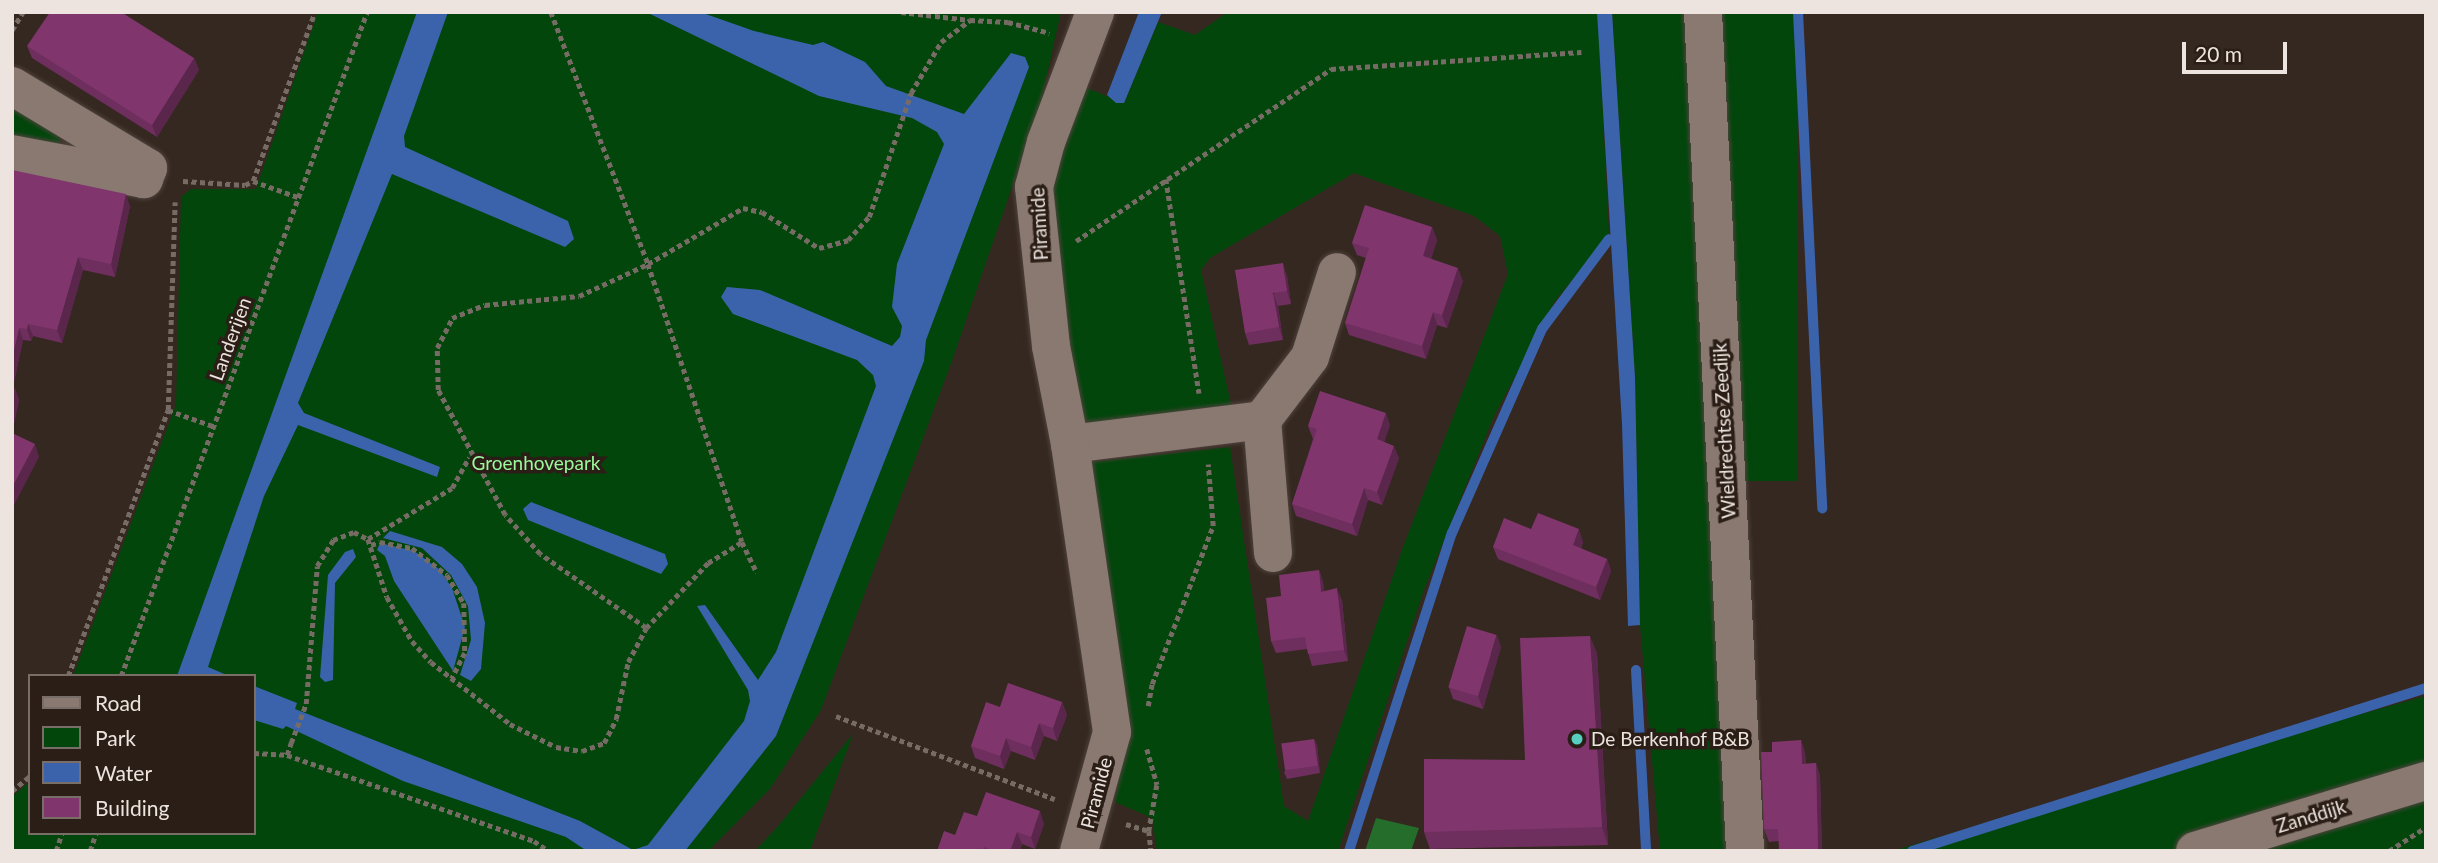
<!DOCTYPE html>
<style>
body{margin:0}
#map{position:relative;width:2438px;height:863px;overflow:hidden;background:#352820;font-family:Lato,sans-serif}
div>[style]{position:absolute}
.green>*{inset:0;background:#02460b;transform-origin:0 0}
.forest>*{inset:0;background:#256d2a}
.water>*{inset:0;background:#3b63ac}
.stream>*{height:10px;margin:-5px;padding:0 5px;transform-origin:5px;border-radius:5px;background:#3b63ac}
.path>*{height:4.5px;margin-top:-2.25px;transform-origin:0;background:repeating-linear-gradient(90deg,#776b65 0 5px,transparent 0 8.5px)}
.roads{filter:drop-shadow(0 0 2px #4e433d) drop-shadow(0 0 2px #4e433d)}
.street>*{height:38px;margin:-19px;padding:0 19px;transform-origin:19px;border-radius:19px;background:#897970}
.wall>*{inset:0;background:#6e2e5e}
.shaded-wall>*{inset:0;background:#5a264c}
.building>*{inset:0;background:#80366d;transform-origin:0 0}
.dots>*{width:19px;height:19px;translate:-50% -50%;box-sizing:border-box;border:4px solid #2b1e17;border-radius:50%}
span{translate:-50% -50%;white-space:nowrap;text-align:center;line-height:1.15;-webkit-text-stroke:7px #2b1e17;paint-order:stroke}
.street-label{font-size:19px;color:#ede4df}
.park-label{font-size:19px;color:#9bf99c}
.poi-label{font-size:19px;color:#ede4df}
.left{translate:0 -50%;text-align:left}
.frame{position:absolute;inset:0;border:14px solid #ede4df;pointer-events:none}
.legend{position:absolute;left:28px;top:674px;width:228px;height:161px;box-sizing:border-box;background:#2b1e17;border:2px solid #796d67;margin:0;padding:9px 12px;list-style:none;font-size:21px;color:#ede4df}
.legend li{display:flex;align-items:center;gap:14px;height:35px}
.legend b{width:35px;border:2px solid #796d67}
.scale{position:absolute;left:2182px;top:42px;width:105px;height:32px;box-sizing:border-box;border:4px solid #ede4df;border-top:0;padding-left:9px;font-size:21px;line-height:24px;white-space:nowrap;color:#ede4df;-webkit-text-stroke:5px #2b1e17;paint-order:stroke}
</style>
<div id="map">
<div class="green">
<i style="clip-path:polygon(318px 12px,1061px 12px,1040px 106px,952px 361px,821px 710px,770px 789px,708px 851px,12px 851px,12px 797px,30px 781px,30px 833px,254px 833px,254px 676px,73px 676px,176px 405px,181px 197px,191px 189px,256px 189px)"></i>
<i style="clip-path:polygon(1228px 12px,1598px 12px,1609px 236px,1555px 301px,1494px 416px,1424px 590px,1338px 851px,1157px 851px,1152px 818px,1115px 802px,1127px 725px,1091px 462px,1230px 447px,1284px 806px,1308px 821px,1403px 547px,1508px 274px,1500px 236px,1474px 216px,1354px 173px,1210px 258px,1201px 270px,1233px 413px,1090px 435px,1076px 405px,1049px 194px,1082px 86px,1124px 103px,1158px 22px,1195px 35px)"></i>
<i style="clip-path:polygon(1612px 12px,1686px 12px,1730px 851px,1660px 851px,1640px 625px,1635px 377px)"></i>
<i style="left:1715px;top:12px;width:83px;height:469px"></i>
<i style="clip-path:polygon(12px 96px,56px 123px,60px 144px,12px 148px)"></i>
<i style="clip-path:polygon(2426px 696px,2426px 851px,1892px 851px,2267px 740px)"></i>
<i style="clip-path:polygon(853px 734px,810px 851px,755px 851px,779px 825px)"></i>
</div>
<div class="forest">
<i style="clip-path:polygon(1376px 818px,1419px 828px,1411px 851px,1365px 851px)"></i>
</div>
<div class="water">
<i style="clip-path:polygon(417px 12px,448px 12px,404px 136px,405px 147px,568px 221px,574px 239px,565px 247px,392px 174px,298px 403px,304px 413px,440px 467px,437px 477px,298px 425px,264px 496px,208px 667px,229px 676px,177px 676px)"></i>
<i style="clip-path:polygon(646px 12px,700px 12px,754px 31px,813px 45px,823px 42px,865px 62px,886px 86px,964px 114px,1011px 53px,1025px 57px,1029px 67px,926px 340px,924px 361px,776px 736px,685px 851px,587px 851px,566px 837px,403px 781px,286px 726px,283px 729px,254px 720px,254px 686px,297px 703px,295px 709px,580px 821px,633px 850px,648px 845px,744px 721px,750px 701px,748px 690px,697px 606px,705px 605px,758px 680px,776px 652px,876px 386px,873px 375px,857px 360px,733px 314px,721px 297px,727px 287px,760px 290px,892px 346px,900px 337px,902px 326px,892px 307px,897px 264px,944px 144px,937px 132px,912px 118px,819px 96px)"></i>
<i style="clip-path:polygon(1139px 12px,1162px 12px,1124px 103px,1116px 103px,1107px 95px)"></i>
<i style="clip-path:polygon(1597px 12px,1612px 12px,1635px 377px,1640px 625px,1628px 626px,1622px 424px)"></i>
<i style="clip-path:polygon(531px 502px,665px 554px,668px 564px,661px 574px,528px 520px,523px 509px)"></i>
<i style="clip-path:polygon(390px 531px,442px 547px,462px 564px,477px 587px,485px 623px,481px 669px,471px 681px,460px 675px,471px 640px,468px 606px,451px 575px,422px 548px,383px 538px)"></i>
<i style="clip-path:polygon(380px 543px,414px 551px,439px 569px,452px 588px,465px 627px,453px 671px,394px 581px,385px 556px,377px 550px)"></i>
<i style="clip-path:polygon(353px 549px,356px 557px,335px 583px,333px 680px,325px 682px,320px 677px,328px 575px,345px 552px)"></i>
</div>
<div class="stream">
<i style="left:1798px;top:12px;width:497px;rotate:87.2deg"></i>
<i style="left:1636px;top:670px;width:181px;rotate:86.8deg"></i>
<i style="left:1349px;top:851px;width:334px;rotate:-72.1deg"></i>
<i style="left:1452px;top:533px;width:223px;rotate:-66.2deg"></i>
<i style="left:1542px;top:329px;width:112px;rotate:-53.3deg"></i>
<i style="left:1912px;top:851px;width:539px;rotate:-17.59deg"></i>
</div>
<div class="path">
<i style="left:551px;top:12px;width:270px;rotate:68.9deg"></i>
<i style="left:648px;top:264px;width:293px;rotate:71.3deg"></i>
<i style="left:742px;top:542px;width:34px;rotate:64deg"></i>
<i style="left:901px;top:12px;width:69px;rotate:6.6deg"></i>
<i style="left:12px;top:30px;width:21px;rotate:-59deg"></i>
<i style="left:1166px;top:179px;width:217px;rotate:81.2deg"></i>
<i style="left:183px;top:181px;width:62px;rotate:3.7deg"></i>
<i style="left:245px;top:185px;width:9px;rotate:-27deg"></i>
<i style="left:253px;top:181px;width:180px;rotate:-69.9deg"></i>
<i style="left:253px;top:181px;width:48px;rotate:19.6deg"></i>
<i style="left:1076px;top:241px;width:308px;rotate:-34deg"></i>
<i style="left:1331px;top:69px;width:251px;rotate:-3.9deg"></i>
<i style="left:168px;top:410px;width:48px;rotate:19.6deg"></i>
<i style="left:368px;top:539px;width:98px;rotate:-31.3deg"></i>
<i style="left:452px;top:488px;width:35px;rotate:-61deg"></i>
<i style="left:371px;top:545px;width:9px;rotate:-18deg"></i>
<i style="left:380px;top:542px;width:33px;rotate:11deg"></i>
<i style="left:412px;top:548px;width:44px;rotate:37.6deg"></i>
<i style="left:447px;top:575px;width:33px;rotate:59deg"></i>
<i style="left:464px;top:603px;width:50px;rotate:88.9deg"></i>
<i style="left:465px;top:653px;width:29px;rotate:117deg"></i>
<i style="left:646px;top:628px;width:129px;rotate:-145.1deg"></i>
<i style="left:540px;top:554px;width:52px;rotate:-131.9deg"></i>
<i style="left:505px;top:515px;width:142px;rotate:-118.2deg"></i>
<i style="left:438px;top:390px;width:42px;rotate:-91.4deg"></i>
<i style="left:437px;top:348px;width:34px;rotate:-63deg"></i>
<i style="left:452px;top:318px;width:35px;rotate:-22deg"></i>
<i style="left:485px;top:305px;width:94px;rotate:-5.5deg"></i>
<i style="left:579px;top:296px;width:76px;rotate:-24.9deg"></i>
<i style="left:648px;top:264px;width:110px;rotate:-30.5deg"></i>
<i style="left:743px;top:208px;width:19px;rotate:12deg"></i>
<i style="left:762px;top:212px;width:67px;rotate:32.3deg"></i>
<i style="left:819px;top:248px;width:30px;rotate:-15deg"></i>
<i style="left:848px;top:240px;width:31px;rotate:-48deg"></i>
<i style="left:869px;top:217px;width:131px;rotate:-71.3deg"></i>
<i style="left:911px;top:93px;width:59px;rotate:-59.5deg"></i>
<i style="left:941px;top:42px;width:36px;rotate:-37deg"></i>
<i style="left:970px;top:20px;width:38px;rotate:3deg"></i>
<i style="left:1008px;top:22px;width:43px;rotate:14.7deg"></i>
<i style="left:68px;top:676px;width:284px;rotate:-69.4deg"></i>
<i style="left:168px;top:410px;width:208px;rotate:-88.1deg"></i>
<i style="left:121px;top:676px;width:708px;rotate:-69.67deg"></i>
<i style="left:1148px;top:706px;width:22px;rotate:-80deg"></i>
<i style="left:1152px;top:684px;width:169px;rotate:-68.9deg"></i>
<i style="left:1213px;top:526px;width:62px;rotate:-94.6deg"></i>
<i style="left:836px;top:716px;width:234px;rotate:20.8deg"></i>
<i style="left:1147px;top:749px;width:37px;rotate:74deg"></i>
<i style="left:1157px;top:785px;width:47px;rotate:99.9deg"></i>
<i style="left:1149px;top:831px;width:20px;rotate:84deg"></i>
<i style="left:254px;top:753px;width:33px;rotate:3deg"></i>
<i style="left:287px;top:755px;width:13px;rotate:-72deg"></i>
<i style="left:291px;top:743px;width:42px;rotate:-69deg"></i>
<i style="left:306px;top:704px;width:138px;rotate:-85.4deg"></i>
<i style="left:317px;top:566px;width:31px;rotate:-58deg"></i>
<i style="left:333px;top:540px;width:22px;rotate:-21deg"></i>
<i style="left:354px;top:532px;width:16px;rotate:27deg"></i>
<i style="left:368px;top:539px;width:61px;rotate:71.9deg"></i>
<i style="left:387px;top:597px;width:51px;rotate:60.4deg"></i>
<i style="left:412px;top:641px;width:28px;rotate:48deg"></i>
<i style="left:431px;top:662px;width:100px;rotate:38.1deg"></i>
<i style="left:510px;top:724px;width:51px;rotate:26.6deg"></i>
<i style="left:556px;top:747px;width:26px;rotate:9deg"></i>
<i style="left:582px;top:751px;width:23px;rotate:-20deg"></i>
<i style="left:604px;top:743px;width:27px;rotate:-63deg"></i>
<i style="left:616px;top:719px;width:58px;rotate:-78.1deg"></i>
<i style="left:628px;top:662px;width:38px;rotate:-62deg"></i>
<i style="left:646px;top:628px;width:90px;rotate:-46.4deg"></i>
<i style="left:708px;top:563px;width:40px;rotate:-32deg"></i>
<i style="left:287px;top:755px;width:262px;rotate:19.2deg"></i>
<i style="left:534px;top:841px;width:18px;rotate:34deg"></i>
<i style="left:12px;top:791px;width:23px;rotate:-40deg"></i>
<i style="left:1126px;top:824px;width:24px;rotate:17deg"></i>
<i style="left:56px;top:851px;width:19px;rotate:-72deg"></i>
<i style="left:90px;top:851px;width:19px;rotate:-72deg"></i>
<i style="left:2389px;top:851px;width:44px;rotate:-33deg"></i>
</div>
<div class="roads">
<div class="street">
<i style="left:1703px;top:12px;width:840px;rotate:87.13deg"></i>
<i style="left:12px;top:86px;width:159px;rotate:31.1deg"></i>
<i style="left:148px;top:168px;width:12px;rotate:110deg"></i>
<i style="left:144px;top:179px;width:134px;rotate:-169.3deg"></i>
<i style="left:1070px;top:444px;width:193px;rotate:-7.1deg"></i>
<i style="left:1273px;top:553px;width:133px;rotate:-94.7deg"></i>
<i style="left:1262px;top:420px;width:79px;rotate:-52.7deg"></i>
<i style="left:1310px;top:357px;width:89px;rotate:-72.4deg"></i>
<i style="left:1079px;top:851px;width:123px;rotate:-74.5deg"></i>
<i style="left:1112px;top:732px;width:291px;rotate:-98.3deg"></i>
<i style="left:1070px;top:444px;width:100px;rotate:-101deg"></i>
<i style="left:1051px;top:346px;width:160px;rotate:-96.1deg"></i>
<i style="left:1034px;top:187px;width:47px;rotate:-75.1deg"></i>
<i style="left:1046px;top:142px;width:139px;rotate:-69.3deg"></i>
<i style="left:2195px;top:851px;width:241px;rotate:-16.9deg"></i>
</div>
</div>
<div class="wall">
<i style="clip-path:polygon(27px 46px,194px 58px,199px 70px,157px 137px,32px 58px)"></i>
<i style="clip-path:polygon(12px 170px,130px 206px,115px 277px,83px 270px,62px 343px,33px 336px,31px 341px,23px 340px,13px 387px,19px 400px,12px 433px)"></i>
<i style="clip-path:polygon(1432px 227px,1437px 240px,1431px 259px,1463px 281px,1447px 328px,1437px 325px,1426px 359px,1349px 335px,1345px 323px,1366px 258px,1357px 255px,1352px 243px)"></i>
<i style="clip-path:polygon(1287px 276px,1291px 304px,1278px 306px,1283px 340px,1249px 345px,1245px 333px)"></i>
<i style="clip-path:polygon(1390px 425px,1384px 442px,1399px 458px,1382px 505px,1368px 500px,1357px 536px,1296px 516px,1292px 504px,1313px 439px,1308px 426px)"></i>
<i style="clip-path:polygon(1531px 529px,1583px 542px,1581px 549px,1607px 559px,1611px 571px,1600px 600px,1498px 559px,1493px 547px)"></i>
<i style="clip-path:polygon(1319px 570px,1323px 582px,1324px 591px,1342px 600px,1348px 661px,1312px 666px,1307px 649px,1276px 653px,1271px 641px,1281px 596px)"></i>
<i style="clip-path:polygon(1501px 647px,1483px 709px,1453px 699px,1449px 687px)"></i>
<i style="clip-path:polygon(1597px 653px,1608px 845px,1430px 849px,1424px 832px,1525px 760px)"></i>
<i style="clip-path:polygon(1062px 702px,1067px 715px,1057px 741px,1044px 736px,1035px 760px,1011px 751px,1004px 769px,975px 758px,971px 746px,1000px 707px)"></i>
<i style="clip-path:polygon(1314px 739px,1317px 745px,1320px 773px,1287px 779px,1284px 772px)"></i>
<i style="clip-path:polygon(1801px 740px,1805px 753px,1806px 764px,1816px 763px,1820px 776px,1822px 851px,1779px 851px,1779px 841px,1769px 842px,1764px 829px,1772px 752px)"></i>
<i style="clip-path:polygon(1044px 824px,1035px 849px,1022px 844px,1020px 851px,937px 851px,955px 835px)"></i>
</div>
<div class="shaded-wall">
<i style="clip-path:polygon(194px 58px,199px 70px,157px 137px,152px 125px)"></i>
<i style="clip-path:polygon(126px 194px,130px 206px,115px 277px,111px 264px)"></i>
<i style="clip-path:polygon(1432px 227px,1437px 240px,1428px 269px,1423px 256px)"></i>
<i style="clip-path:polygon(78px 257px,83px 270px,62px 343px,57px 330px)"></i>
<i style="clip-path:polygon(1283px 263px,1287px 276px,1291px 304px,1287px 291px)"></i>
<i style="clip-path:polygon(1458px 268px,1463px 281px,1447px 328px,1442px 315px)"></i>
<i style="clip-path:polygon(1273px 293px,1278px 306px,1283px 340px,1279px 327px)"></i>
<i style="clip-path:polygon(1433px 312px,1437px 325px,1426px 359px,1422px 346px)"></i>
<i style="clip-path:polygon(28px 324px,33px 336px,31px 341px,27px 329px)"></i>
<i style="clip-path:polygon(19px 328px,23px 340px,12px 391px,12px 359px)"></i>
<i style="clip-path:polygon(15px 387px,19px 400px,12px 433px,12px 399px)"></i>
<i style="clip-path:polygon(1386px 413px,1390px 425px,1381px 452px,1377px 439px)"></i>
<i style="clip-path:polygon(35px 444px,39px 457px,12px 509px,12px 488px)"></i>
<i style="clip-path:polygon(1394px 446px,1399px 458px,1382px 505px,1377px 492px)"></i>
<i style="clip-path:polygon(1364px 488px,1368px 500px,1357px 536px,1352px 524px)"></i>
<i style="clip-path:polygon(1579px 529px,1583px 542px,1577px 558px,1573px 545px)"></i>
<i style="clip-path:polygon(1607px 559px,1611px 571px,1600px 600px,1596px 587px)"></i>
<i style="clip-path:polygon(1319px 570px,1323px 582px,1326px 603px,1321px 592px)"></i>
<i style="clip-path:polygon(1337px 588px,1342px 600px,1348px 661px,1344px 650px)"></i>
<i style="clip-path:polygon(1497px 635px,1501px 647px,1483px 709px,1478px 696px)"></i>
<i style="clip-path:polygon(1590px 636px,1597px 653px,1608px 845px,1602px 827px)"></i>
<i style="clip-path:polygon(1062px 702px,1067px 715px,1057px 741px,1053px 728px)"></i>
<i style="clip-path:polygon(1039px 723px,1044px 736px,1035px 760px,1031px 747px)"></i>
<i style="clip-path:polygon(1006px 738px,1011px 751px,1004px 769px,1000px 756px)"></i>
<i style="clip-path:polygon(1314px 739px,1317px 745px,1320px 773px,1318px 766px)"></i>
<i style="clip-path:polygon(1801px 740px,1805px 753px,1807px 776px,1802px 764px)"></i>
<i style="clip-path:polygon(1816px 763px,1820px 776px,1822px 851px,1818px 851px)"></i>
<i style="clip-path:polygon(1040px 811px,1044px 824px,1035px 849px,1031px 837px)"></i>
<i style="clip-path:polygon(1017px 832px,1022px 844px,1020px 851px,1010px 851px)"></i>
</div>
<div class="building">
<i style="clip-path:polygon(50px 12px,121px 12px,194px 58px,152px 125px,27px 46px)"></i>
<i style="clip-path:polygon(12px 170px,126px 194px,111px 264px,78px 257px,57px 330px,28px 324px,27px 329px,19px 328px,12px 359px)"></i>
<i style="clip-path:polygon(1365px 205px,1432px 227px,1423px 256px,1458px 268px,1442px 315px,1433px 312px,1422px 346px,1345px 323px,1369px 248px,1352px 243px)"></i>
<i style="clip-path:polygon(1283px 263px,1287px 291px,1273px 293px,1279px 327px,1245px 333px,1235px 270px)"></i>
<i style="clip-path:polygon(1320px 391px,1386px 413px,1377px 439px,1394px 446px,1377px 492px,1364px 488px,1352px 524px,1292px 504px,1317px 429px,1308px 426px)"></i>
<i style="clip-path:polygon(12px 433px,35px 444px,12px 488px)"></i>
<i style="clip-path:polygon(1538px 513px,1579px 529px,1573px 545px,1607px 559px,1596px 587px,1493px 547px,1504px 518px,1531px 529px)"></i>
<i style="clip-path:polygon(1319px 570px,1321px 592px,1337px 588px,1344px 650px,1308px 654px,1305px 637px,1271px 641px,1266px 598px,1281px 596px,1279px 575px)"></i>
<i style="left:1467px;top:626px;width:31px;height:64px;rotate:17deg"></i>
<i style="clip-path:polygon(1590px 636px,1602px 827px,1424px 832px,1424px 759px,1525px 760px,1520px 638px)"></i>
<i style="clip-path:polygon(1008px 683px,1062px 702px,1053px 728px,1039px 723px,1031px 747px,1006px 738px,1000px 756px,971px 746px,986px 702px,1000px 707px)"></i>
<i style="left:1314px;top:739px;width:27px;height:33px;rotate:82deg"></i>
<i style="clip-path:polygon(1801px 740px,1802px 764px,1816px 763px,1818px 851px,1779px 851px,1778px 829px,1764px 829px,1761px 752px,1772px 752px,1772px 742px)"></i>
<i style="clip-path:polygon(986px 792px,1040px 811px,1031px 837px,1017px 832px,1010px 851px,995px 851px,984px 847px,983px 851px,937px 851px,944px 831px,955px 835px,964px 812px,977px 816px)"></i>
</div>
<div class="dots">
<i style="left:1577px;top:739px;background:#58cec1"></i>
</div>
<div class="street-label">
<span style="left:1039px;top:224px;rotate:-93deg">Piramide</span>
<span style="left:230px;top:339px;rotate:-70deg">Landerijen</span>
<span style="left:1724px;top:431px;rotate:-93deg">Wieldrechtse Zeedijk</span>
<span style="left:1096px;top:793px;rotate:-75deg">Piramide</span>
<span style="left:2311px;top:816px;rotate:-17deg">Zanddijk</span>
</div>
<div class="park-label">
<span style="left:536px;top:463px">Groenhovepark</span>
</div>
<div class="poi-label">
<span class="left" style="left:1591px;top:739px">De Berkenhof B&amp;B</span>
</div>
<div class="frame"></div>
<ul class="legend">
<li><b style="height:9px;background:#897970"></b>Road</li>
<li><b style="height:19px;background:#02460b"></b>Park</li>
<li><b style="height:19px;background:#3b63ac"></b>Water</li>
<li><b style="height:19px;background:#80366d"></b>Building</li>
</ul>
<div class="scale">20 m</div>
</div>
